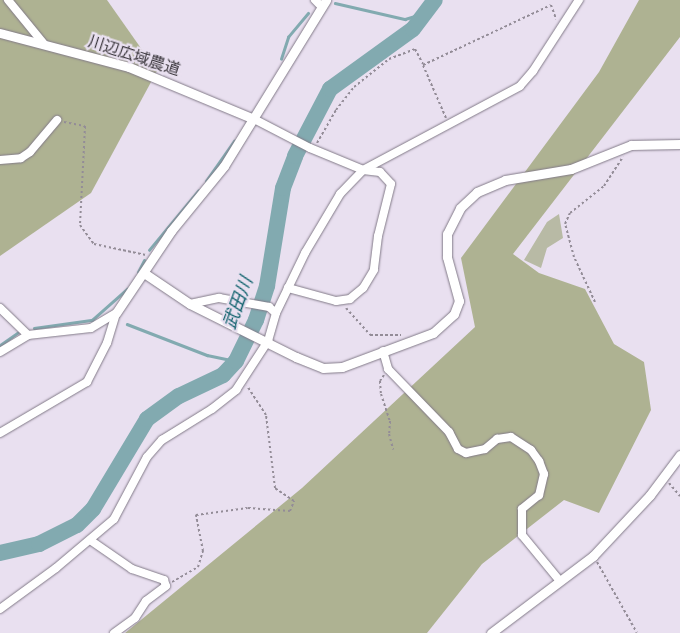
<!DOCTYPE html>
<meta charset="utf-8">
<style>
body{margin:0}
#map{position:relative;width:680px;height:633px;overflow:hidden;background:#e9e0f0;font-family:Cabin,"Noto Sans JP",sans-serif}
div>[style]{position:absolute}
.green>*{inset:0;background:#b8baa5}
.forest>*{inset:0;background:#aeb292}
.stream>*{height:2.5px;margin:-1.25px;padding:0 1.25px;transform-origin:1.25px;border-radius:1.25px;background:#82aab0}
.river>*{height:16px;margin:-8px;padding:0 8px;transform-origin:8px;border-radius:8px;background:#82aab0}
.path>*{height:2px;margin-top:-1px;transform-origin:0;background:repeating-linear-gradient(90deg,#938c97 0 2.5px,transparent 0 5px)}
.roads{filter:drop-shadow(0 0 1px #827a88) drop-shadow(0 0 1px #827a88)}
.minor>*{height:8px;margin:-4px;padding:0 4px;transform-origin:4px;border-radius:4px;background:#fff}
.tertiary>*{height:9px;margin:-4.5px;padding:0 4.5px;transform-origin:4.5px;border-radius:4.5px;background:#fff}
span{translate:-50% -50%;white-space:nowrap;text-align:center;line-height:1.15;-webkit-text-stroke:4.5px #e9e0f0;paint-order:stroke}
.street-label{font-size:16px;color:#3b373d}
.water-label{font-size:18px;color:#0e616c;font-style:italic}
</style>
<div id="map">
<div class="green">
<i style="clip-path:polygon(559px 214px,563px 238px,547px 248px,541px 268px,524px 260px,547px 222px)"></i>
</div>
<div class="forest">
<i style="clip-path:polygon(0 0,107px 0,157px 71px,91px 193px,0 256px)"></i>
<i style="clip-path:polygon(639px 0,680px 0,680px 37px,513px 254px,539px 273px,585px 289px,614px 344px,644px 362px,651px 410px,599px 513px,564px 500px,482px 564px,427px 633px,125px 633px,302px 488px,475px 327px,461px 258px,599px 72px)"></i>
</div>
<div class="stream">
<i style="left:335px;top:3px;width:72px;rotate:12.9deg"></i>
<i style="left:405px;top:19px;width:21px;rotate:-17deg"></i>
<i style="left:281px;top:59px;width:23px;rotate:-72deg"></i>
<i style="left:288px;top:37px;width:31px;rotate:-50deg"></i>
<i style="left:206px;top:181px;width:49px;rotate:-55deg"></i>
<i style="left:149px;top:250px;width:77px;rotate:-50.3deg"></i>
<i style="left:138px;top:272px;width:13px;rotate:-63deg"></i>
<i style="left:127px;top:324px;width:86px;rotate:21.2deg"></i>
<i style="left:207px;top:355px;width:30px;rotate:12deg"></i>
<i style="left:34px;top:328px;width:59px;rotate:-7.9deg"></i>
<i style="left:92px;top:320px;width:47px;rotate:-41.5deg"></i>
<i style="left:0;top:345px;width:21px;rotate:-35deg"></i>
</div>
<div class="river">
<i style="left:0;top:553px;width:40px;rotate:-13deg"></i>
<i style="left:39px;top:544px;width:42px;rotate:-26.6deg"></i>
<i style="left:77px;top:525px;width:23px;rotate:-45deg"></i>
<i style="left:93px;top:509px;width:105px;rotate:-59deg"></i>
<i style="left:147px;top:419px;width:39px;rotate:-36deg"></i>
<i style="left:179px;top:396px;width:49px;rotate:-25.5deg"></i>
<i style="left:223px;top:375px;width:19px;rotate:-47deg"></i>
<i style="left:236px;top:361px;width:46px;rotate:-64deg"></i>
<i style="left:256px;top:320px;width:36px;rotate:-72deg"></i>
<i style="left:267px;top:286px;width:99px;rotate:-80.7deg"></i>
<i style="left:283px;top:188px;width:34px;rotate:-69deg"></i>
<i style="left:295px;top:156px;width:76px;rotate:-62.4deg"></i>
<i style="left:330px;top:89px;width:102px;rotate:-35.9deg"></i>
<i style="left:413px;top:29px;width:36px;rotate:-53deg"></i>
</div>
<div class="path">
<i style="left:446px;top:118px;width:58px;rotate:-113.5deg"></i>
<i style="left:423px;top:65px;width:141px;rotate:-25.1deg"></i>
<i style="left:551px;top:5px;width:15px;rotate:70deg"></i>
<i style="left:64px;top:122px;width:21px;rotate:11deg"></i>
<i style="left:85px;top:126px;width:99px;rotate:92.9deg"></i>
<i style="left:80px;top:225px;width:24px;rotate:54deg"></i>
<i style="left:94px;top:244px;width:53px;rotate:11.9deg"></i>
<i style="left:317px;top:143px;width:38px;rotate:-60deg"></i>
<i style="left:336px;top:110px;width:29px;rotate:-52deg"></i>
<i style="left:354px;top:87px;width:45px;rotate:-38.7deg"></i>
<i style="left:389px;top:59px;width:28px;rotate:-21deg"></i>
<i style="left:415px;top:49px;width:17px;rotate:62deg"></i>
<i style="left:595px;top:302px;width:50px;rotate:-115deg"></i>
<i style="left:574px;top:257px;width:34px;rotate:-105deg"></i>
<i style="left:565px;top:224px;width:12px;rotate:-66deg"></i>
<i style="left:570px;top:213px;width:43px;rotate:-38.5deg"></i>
<i style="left:604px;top:186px;width:35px;rotate:-57deg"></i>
<i style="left:346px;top:308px;width:36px;rotate:48deg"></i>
<i style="left:370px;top:335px;width:31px"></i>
<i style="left:384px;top:375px;width:7px;rotate:124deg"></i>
<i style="left:380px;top:381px;width:13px;rotate:86deg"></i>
<i style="left:381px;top:394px;width:28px;rotate:72deg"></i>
<i style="left:390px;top:421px;width:13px;rotate:94deg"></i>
<i style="left:389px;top:434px;width:16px;rotate:75deg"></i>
<i style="left:669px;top:483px;width:17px;rotate:50deg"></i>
<i style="left:597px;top:562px;width:81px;rotate:60.6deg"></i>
<i style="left:172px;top:582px;width:30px;rotate:-30deg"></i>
<i style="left:198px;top:567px;width:17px;rotate:-73deg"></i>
<i style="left:203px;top:551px;width:37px;rotate:-101deg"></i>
<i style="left:196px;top:515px;width:52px;rotate:-7.7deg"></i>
<i style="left:248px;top:508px;width:42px;rotate:4.1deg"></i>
<i style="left:290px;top:511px;width:11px;rotate:-68deg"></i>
<i style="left:294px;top:501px;width:23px;rotate:-146deg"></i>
<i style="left:275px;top:488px;width:74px;rotate:-97deg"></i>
<i style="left:266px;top:415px;width:35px;rotate:-123deg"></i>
</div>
<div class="roads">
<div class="minor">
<i style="left:8px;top:0;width:57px;rotate:50.7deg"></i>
<i style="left:315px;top:0;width:8px;rotate:45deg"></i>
<i style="left:254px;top:119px;width:63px;rotate:27.4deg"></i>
<i style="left:310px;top:148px;width:57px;rotate:22.5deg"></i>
<i style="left:363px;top:170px;width:17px;rotate:7deg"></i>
<i style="left:380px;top:172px;width:16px;rotate:47deg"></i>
<i style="left:391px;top:184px;width:54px;rotate:104deg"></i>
<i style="left:378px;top:236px;width:34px;rotate:97deg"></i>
<i style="left:374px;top:270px;width:21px;rotate:121deg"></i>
<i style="left:363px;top:288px;width:17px;rotate:140deg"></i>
<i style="left:350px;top:299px;width:14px;rotate:172deg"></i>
<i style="left:336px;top:301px;width:50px;rotate:-164.8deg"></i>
<i style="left:0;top:160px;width:21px;rotate:-5deg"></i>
<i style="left:21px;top:158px;width:11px;rotate:-34deg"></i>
<i style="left:30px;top:152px;width:42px;rotate:-49.8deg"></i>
<i style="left:190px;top:304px;width:30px;rotate:-12deg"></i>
<i style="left:219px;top:298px;width:51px;rotate:10.2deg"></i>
<i style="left:269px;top:307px;width:9px;rotate:41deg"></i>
<i style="left:0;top:308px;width:39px;rotate:44deg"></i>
<i style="left:383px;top:351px;width:19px;rotate:74deg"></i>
<i style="left:388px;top:369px;width:88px;rotate:45.9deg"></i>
<i style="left:449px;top:432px;width:19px;rotate:62deg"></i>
<i style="left:458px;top:449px;width:9px;rotate:27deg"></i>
<i style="left:466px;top:453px;width:19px;rotate:-12deg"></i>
<i style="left:485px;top:449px;width:16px;rotate:-40deg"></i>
<i style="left:497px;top:439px;width:14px;rotate:-8deg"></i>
<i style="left:511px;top:437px;width:24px;rotate:33deg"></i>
<i style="left:531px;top:450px;width:14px;rotate:54deg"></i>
<i style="left:539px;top:461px;width:14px;rotate:69deg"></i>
<i style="left:544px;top:474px;width:22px;rotate:103deg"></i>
<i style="left:539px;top:495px;width:22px;rotate:141deg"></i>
<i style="left:522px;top:509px;width:26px;rotate:90deg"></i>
<i style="left:522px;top:535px;width:58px;rotate:50.6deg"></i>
<i style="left:0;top:352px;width:33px;rotate:-31deg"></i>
<i style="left:28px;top:335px;width:63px;rotate:-6.3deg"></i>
<i style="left:91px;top:328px;width:29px;rotate:-31deg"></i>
<i style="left:0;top:433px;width:101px;rotate:-30.4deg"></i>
<i style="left:87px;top:382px;width:44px;rotate:-62.9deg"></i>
<i style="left:107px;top:343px;width:31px;rotate:-73deg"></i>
<i style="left:90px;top:540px;width:51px;rotate:34.6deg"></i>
<i style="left:132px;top:569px;width:34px;rotate:19deg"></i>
<i style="left:164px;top:580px;width:6px;rotate:72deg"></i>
<i style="left:166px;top:586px;width:25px;rotate:143deg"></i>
<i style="left:146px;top:601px;width:20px;rotate:123deg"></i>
<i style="left:135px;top:618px;width:26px;rotate:144deg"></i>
<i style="left:0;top:609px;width:69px;rotate:-36.2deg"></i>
<i style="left:56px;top:568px;width:76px;rotate:-40.2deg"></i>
<i style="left:114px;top:519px;width:70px;rotate:-62deg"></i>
<i style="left:147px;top:457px;width:23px;rotate:-49deg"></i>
<i style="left:162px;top:440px;width:59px;rotate:-31.8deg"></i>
<i style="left:212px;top:409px;width:31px;rotate:-38deg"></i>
<i style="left:236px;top:390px;width:59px;rotate:-56.9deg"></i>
<i style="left:268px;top:341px;width:29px;rotate:-74deg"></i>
<i style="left:276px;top:313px;width:67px;rotate:-64.2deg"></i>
<i style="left:305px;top:253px;width:69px;rotate:-59.3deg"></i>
<i style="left:340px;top:194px;width:33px;rotate:-46deg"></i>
<i style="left:363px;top:170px;width:178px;rotate:-28.1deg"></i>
<i style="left:520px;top:86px;width:20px;rotate:-49deg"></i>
<i style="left:533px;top:71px;width:85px;rotate:-57.1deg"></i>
</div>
<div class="tertiary">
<i style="left:0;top:33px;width:133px;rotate:14.8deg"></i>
<i style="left:129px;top:67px;width:135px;rotate:22.6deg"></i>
<i style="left:144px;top:273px;width:55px;rotate:34deg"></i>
<i style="left:190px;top:304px;width:119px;rotate:26.6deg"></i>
<i style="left:296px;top:357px;width:29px;rotate:22deg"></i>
<i style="left:323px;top:368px;width:19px;rotate:-3deg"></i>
<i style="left:342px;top:367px;width:97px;rotate:-20.5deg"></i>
<i style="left:433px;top:333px;width:28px;rotate:-42deg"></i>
<i style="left:454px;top:314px;width:14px;rotate:-69deg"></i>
<i style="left:459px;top:301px;width:46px;rotate:-105.3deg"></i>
<i style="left:447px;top:257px;width:23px;rotate:-90deg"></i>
<i style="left:447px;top:234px;width:29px;rotate:-63deg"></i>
<i style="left:460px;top:208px;width:23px;rotate:-43deg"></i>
<i style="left:477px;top:192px;width:30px;rotate:-23deg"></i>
<i style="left:505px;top:180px;width:67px;rotate:-9.5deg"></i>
<i style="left:571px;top:169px;width:65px;rotate:-21.8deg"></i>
<i style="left:631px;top:145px;width:49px;rotate:-1.2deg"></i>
<i style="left:116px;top:313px;width:99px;rotate:-56.1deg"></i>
<i style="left:171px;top:231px;width:84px;rotate:-50.8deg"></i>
<i style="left:224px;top:166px;width:195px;rotate:-58.4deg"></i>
<i style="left:491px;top:633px;width:128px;rotate:-37deg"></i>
<i style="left:593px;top:556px;width:83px;rotate:-46.9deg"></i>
<i style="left:650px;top:495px;width:50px;rotate:-53.1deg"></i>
</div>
</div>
<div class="street-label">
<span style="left:134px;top:56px;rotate:18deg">川辺広域農道</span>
</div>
<div class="water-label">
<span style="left:238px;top:303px;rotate:-70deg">武田川</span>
</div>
</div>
